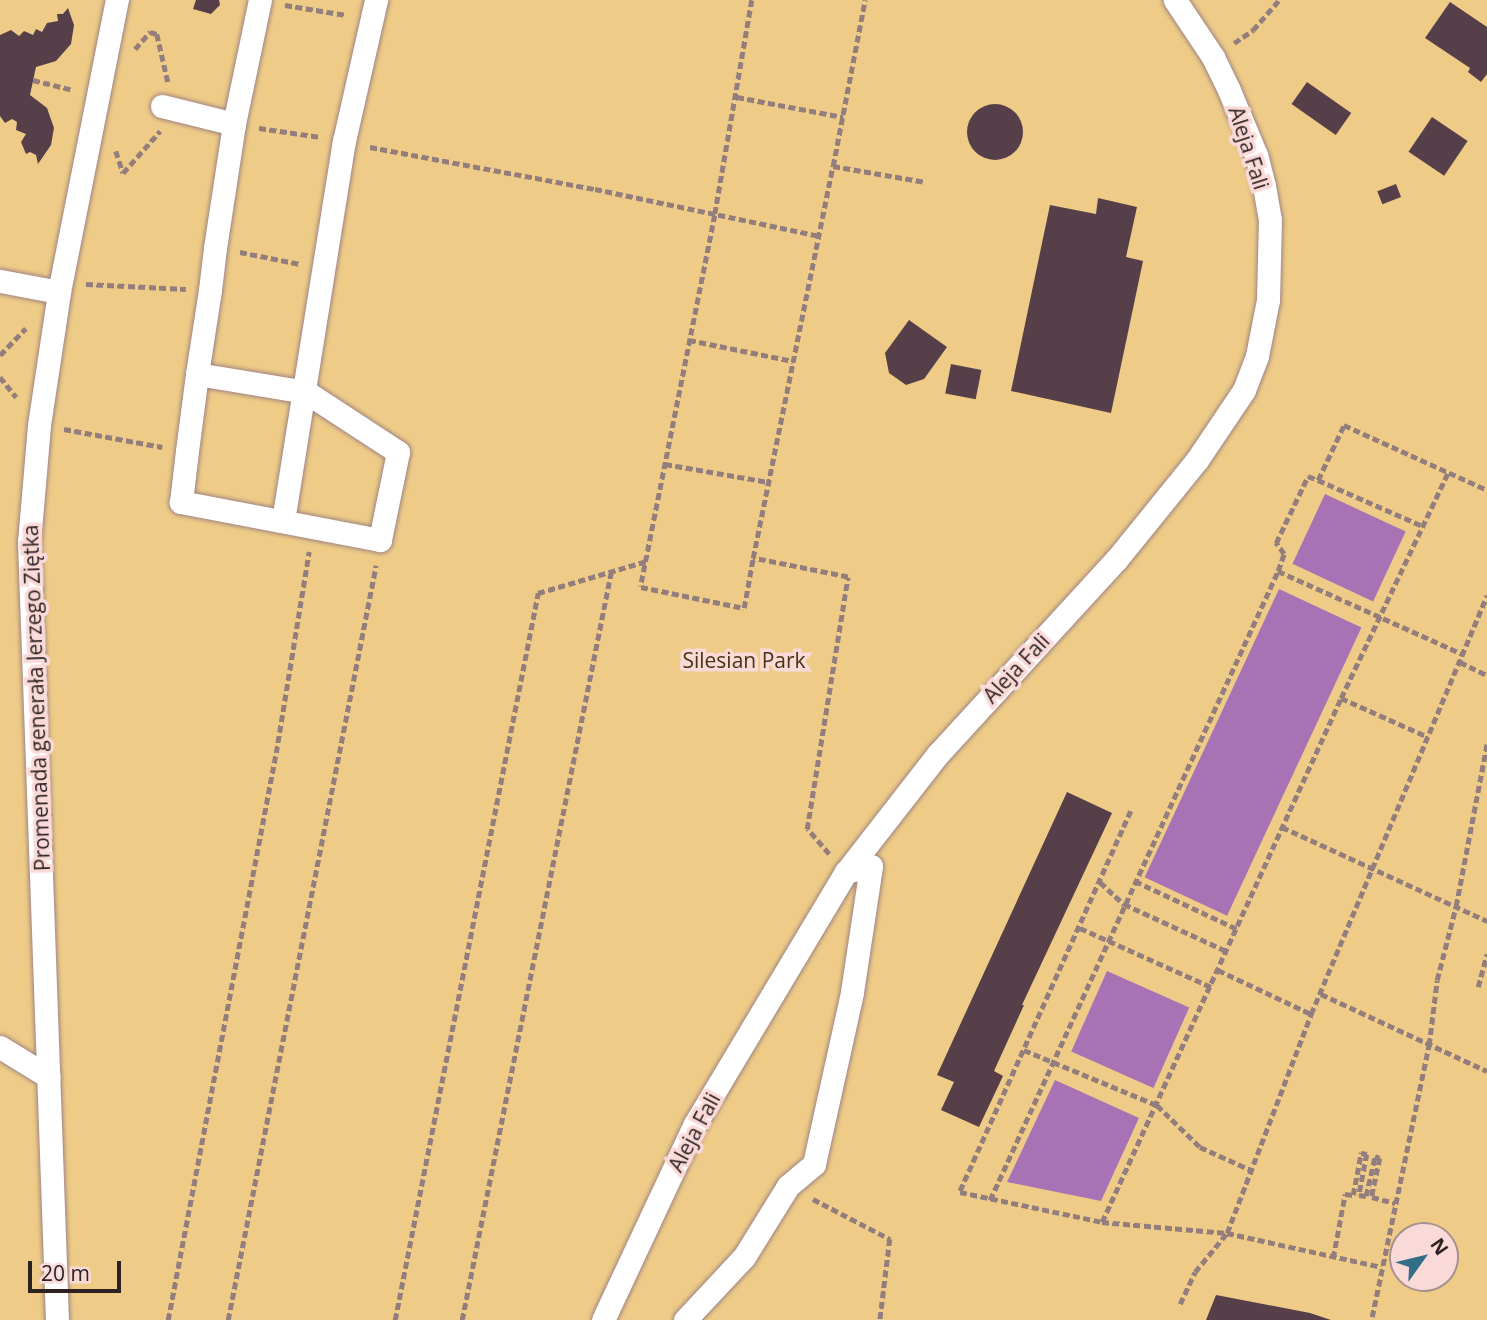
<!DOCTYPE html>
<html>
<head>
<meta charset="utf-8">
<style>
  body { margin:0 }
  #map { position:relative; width:1487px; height:1320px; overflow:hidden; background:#fadad9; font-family:"Open Sans",sans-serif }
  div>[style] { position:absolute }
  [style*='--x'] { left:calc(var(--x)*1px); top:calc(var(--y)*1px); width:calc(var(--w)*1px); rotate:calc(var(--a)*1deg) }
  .green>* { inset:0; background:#eecc87 }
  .water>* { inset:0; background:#a773b5; transform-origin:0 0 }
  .building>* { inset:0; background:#563f49; transform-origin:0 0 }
  .round { border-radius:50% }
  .path>* { height:4.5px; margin-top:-2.25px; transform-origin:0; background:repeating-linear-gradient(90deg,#947e7d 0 7px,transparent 0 10.5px) }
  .roads { filter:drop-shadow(0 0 2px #a08382) drop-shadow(0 0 2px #a08382) }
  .street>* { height:23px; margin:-11.5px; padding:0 11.5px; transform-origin:11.5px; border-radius:11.5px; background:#fff }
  span { translate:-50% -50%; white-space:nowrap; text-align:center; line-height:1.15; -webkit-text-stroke:7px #fadad9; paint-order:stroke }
  .street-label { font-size:21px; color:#2d2221 }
  .park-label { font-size:21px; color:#463510 }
  .north { position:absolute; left:1389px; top:1222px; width:70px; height:70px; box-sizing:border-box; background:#fadad9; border:2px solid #a8908f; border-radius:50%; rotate:56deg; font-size:19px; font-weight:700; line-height:28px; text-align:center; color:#2d2221 }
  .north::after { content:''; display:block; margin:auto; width:24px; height:32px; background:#326f86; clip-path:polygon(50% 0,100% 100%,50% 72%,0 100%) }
  .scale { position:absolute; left:28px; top:1261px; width:93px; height:32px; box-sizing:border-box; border:4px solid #2d2221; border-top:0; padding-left:9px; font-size:21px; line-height:24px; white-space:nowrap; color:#2d2221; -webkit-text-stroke:5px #fadad9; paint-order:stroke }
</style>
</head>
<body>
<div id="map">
  <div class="green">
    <div style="clip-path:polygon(evenodd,0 0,1487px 0,1487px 1320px,0 1320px,0 0,1403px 1236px,1445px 1236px,1445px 1278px,1403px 1278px,1403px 1236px)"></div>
  </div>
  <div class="water">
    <div style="left:1325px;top:494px;width:89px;height:77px;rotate:25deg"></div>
    <div style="left:1279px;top:589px;width:91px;height:318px;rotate:25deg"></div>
    <div style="left:1107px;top:971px;width:90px;height:88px;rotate:24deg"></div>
    <div style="clip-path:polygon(1055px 1080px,1139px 1118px,1101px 1201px,1007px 1182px)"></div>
  </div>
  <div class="building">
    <div style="clip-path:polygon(196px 0,219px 0,220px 5px,211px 14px,193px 9px)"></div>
    <div style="clip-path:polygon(1450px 2px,1487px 27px,1487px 74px,1481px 82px,1468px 72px,1470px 68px,1425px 38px)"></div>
    <div style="clip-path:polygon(68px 8px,74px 25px,71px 44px,56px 61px,36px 67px,30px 95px,47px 108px,54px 128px,51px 145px,38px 164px,36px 155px,30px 152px,26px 154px,21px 142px,26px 134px,16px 130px,17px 122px,12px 119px,5px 123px,0 116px,0 35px,11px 30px,19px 36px,24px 31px,33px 35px,36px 29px,42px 32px,47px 23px,58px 21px,57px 14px,63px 14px)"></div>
    <div style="left:1307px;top:82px;width:54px;height:27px;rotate:35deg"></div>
    <div class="round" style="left:967px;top:104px;width:56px;height:56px"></div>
    <div style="left:1432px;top:117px;width:43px;height:42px;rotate:34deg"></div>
    <div style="left:1396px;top:184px;width:14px;height:20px;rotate:69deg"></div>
    <div style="clip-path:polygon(1098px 198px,1137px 207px,1126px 257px,1143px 261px,1111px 413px,1011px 391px,1050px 205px,1096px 214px)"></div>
    <div style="clip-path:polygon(909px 320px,947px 347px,924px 379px,906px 385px,889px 373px,885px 353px)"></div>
    <div style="left:951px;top:364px;width:31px;height:30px;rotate:11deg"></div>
    <div style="clip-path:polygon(1067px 792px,1112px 813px,1022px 1005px,1024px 1005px,994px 1071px,1003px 1076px,979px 1127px,941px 1110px,954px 1082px,937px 1075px)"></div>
    <div style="clip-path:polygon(1216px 1295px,1310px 1313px,1331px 1320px,1206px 1320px)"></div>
  </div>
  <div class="path">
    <div style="--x:752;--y:0;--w:218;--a:99.8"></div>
    <div style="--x:715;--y:215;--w:379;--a:101.3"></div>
    <div style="--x:641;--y:587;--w:105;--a:11.5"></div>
    <div style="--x:744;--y:608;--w:51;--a:-79.8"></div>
    <div style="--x:285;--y:5;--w:62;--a:9.3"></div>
    <div style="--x:1234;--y:43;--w:23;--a:-34"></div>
    <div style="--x:1253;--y:30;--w:40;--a:-49"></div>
    <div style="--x:135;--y:49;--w:23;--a:-49"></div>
    <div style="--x:150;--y:32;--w:7;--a:16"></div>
    <div style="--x:157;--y:34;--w:49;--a:77.1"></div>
    <div style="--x:33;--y:80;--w:41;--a:14"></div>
    <div style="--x:737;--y:97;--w:108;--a:10.7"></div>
    <div style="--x:259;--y:128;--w:62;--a:8.4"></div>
    <div style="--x:370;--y:147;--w:229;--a:10.6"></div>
    <div style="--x:595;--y:189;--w:229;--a:11.8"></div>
    <div style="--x:116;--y:151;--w:23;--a:72"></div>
    <div style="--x:123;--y:173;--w:56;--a:-48.6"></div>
    <div style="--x:833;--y:166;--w:169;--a:-79.1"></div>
    <div style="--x:240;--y:252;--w:61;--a:11.3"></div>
    <div style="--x:86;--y:284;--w:100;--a:2.9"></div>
    <div style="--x:689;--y:340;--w:106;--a:11.4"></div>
    <div style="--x:0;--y:355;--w:37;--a:-46"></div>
    <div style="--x:0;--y:377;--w:26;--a:51"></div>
    <div style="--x:64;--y:429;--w:100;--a:10.4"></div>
    <div style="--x:665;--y:464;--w:105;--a:9.9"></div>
    <div style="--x:1318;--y:480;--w:115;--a:23.7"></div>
    <div style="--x:1278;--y:571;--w:203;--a:24.2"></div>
    <div style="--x:1460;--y:662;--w:30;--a:26"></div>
    <div style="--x:1341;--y:698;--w:95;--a:24.1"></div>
    <div style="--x:1131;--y:811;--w:418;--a:114.2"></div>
    <div style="--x:960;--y:1192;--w:145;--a:11.9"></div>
    <div style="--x:1102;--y:1222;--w:125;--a:5"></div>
    <div style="--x:1227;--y:1233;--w:158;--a:12.4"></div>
    <div style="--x:1282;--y:827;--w:226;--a:24.6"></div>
    <div style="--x:829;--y:854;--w:33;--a:-131"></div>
    <div style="--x:807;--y:829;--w:255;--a:-80.8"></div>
    <div style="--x:848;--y:577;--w:97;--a:-168.7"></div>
    <div style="--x:753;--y:558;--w:400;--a:-78.5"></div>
    <div style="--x:833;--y:166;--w:94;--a:9.8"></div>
    <div style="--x:1135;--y:881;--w:113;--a:25.2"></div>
    <div style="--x:1100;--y:882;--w:33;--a:43"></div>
    <div style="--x:1124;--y:904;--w:112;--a:24.7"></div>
    <div style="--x:1080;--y:928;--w:144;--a:24.2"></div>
    <div style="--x:1218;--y:970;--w:103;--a:25.3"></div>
    <div style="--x:1478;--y:987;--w:34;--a:-75"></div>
    <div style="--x:1321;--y:994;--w:183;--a:24.9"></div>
    <div style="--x:1024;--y:1050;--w:144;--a:22.5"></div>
    <div style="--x:1157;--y:1105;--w:60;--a:44.3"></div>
    <div style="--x:1200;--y:1147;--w:56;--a:24.3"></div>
    <div style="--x:813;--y:1199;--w:87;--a:27.5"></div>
    <div style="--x:890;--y:1239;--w:82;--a:97"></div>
    <div style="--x:990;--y:1200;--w:692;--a:-65.4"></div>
    <div style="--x:1278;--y:571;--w:18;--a:-71"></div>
    <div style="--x:1284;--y:554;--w:14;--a:-126"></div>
    <div style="--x:1276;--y:543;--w:74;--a:-64.5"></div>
    <div style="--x:1308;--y:476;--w:11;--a:22"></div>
    <div style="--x:1318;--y:480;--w:61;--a:-64.7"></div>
    <div style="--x:1344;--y:425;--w:157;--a:24.4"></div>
    <div style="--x:1102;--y:1222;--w:576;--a:-65.48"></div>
    <div style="--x:1341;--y:698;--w:249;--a:-64.6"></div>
    <div style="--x:1333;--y:1258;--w:65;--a:-79.4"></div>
    <div style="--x:1345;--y:1194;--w:8;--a:7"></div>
    <div style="--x:1353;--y:1195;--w:43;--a:-79.2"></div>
    <div style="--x:1361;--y:1153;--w:6;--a:9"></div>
    <div style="--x:1367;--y:1154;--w:42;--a:101"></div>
    <div style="--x:1359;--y:1195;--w:7;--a:8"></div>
    <div style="--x:1366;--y:1196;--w:41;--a:-77.3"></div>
    <div style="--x:1375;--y:1156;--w:5;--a:22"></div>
    <div style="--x:1380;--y:1158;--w:40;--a:102"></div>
    <div style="--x:1372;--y:1197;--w:24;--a:15"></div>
    <div style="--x:1180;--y:1304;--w:35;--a:-65"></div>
    <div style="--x:1195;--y:1272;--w:50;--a:-50.6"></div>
    <div style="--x:1227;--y:1233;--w:235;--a:-69"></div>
    <div style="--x:1311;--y:1014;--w:454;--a:-67.2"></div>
    <div style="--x:1372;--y:1317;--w:278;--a:-78.2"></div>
    <div style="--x:1429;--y:1045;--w:65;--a:-83"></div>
    <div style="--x:1437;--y:980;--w:76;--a:-75.6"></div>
    <div style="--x:1456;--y:906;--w:165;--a:-79.2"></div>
    <div style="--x:168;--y:1320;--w:577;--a:-79.22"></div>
    <div style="--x:276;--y:753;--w:204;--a:-80.7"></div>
    <div style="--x:228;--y:1320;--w:769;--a:-78.91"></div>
    <div style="--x:395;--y:1320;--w:741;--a:-78.87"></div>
    <div style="--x:538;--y:593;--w:114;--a:-16.4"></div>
    <div style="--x:462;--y:1320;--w:763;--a:-78.73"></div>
  </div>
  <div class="roads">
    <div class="street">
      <div style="--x:162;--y:106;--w:74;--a:14"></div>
      <div style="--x:0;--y:281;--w:60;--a:10.6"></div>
      <div style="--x:197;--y:374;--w:110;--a:9.4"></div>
      <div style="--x:306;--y:392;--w:110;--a:33.1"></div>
      <div style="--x:398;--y:452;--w:90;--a:101.6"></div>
      <div style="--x:380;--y:540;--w:203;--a:-169.2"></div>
      <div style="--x:181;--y:502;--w:51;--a:-83.3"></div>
      <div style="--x:187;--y:451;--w:78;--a:-82.6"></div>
      <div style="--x:197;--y:374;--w:85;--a:-81.2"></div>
      <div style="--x:210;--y:290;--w:42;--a:-83.2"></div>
      <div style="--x:215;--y:248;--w:125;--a:-81.3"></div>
      <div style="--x:234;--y:124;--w:127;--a:-78.2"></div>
      <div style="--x:283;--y:521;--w:385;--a:-80.9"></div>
      <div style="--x:344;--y:141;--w:145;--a:-77.2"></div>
      <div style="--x:0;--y:1047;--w:57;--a:31.5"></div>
      <div style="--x:57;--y:1320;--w:779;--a:-92.06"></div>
      <div style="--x:29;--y:542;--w:117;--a:-85.1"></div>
      <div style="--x:39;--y:425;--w:134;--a:-81.4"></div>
      <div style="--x:59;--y:292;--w:298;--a:-78.8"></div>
      <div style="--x:603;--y:1320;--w:217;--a:-64.9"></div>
      <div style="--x:695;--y:1124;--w:294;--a:-59.1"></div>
      <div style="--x:846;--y:872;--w:150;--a:-52.1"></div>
      <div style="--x:938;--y:754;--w:263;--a:-47.5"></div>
      <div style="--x:1116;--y:560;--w:129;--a:-51"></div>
      <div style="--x:1197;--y:460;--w:84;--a:-56.1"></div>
      <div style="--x:1244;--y:390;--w:36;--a:-69"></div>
      <div style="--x:1257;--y:356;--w:57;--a:-78.9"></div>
      <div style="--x:1268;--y:300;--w:80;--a:-88.6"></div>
      <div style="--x:1270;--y:220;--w:35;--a:-100"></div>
      <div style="--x:1264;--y:186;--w:32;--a:-104"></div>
      <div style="--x:1256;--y:155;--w:70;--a:-112.6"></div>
      <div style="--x:1229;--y:90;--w:37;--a:-116"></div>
      <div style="--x:1213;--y:57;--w:69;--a:-123.7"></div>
      <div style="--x:685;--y:1320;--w:86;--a:-46.9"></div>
      <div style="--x:744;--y:1257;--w:84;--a:-58.2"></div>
      <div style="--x:788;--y:1186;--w:34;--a:-40"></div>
      <div style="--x:814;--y:1164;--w:176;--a:-77.5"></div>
      <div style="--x:852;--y:992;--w:127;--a:-81.4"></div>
      <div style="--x:871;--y:866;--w:26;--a:167"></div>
    </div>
  </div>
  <div class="street-label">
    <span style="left:1249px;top:148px;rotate:72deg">Aleja Fali</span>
    <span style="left:1016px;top:668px;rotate:-47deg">Aleja Fali</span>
    <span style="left:36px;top:698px;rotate:-92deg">Promenada generała Jerzego Ziętka</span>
    <span style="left:694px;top:1132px;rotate:-62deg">Aleja Fali</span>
  </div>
  <div class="park-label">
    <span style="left:744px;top:660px">Silesian Park</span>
  </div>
  <div class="north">N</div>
  <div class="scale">20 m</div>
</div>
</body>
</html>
